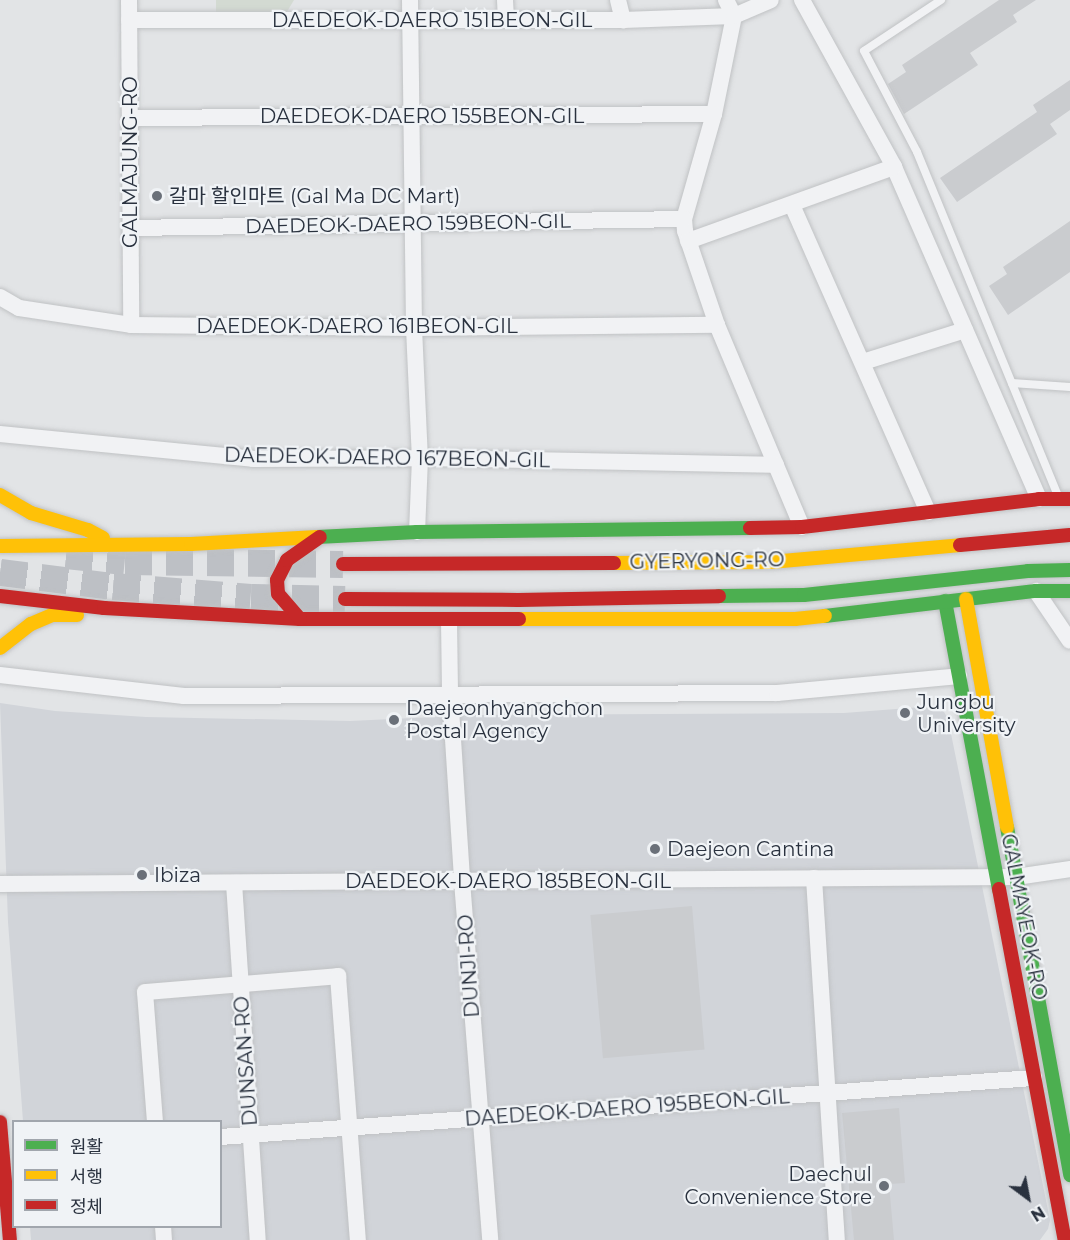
<!DOCTYPE html>
<html>
<head>
<meta charset="utf-8">
<style>
  body { margin:0 }
  #map { position:relative; width:1070px; height:1240px; overflow:hidden; background:#e2e4e6; font-family:Montserrat,"Noto Sans KR",sans-serif }
  div>[style] { position:absolute }
  [style*='--x'] { left:calc(var(--x)*1px); top:calc(var(--y)*1px); width:calc(var(--w)*1px); rotate:calc(var(--a)*1deg) }
  .built>* { inset:0; background:#d1d4d9 }
  .green>* { inset:0; background:#d3dad2 }
  .building>* { inset:0; background:#cacccf; transform-origin:0 0 }
  .primary-tunnel>* { height:27px; margin-top:-13.5px; transform-origin:0; background:repeating-linear-gradient(90deg,#bdc0c5 0 27px,transparent 0 41px) }
  .roads { filter:drop-shadow(0 0 2px #c0c2c4) drop-shadow(0 0 2px #c0c2c4) }
  .lane>* { height:8px; margin:-4px; padding:0 4px; transform-origin:4px; border-radius:4px; background:#f1f2f4 }
  .street>* { height:16px; margin:-8px; padding:0 8px; transform-origin:8px; border-radius:8px; background:#f1f2f4 }
  .fast>* { height:14px; margin:-7px; padding:0 7px; transform-origin:7px; border-radius:7px; background:#4caf50 }
  .slow>* { height:14px; margin:-7px; padding:0 7px; transform-origin:7px; border-radius:7px; background:#ffc107 }
  .jam>* { height:14px; margin:-7px; padding:0 7px; transform-origin:7px; border-radius:7px; background:#c62828 }
  .dots>* { width:16px; height:16px; translate:-50% -50%; box-sizing:border-box; border:3px solid #f0f3f6; border-radius:50% }
  span { translate:-50% -50%; white-space:nowrap; text-align:center; line-height:1.15; -webkit-text-stroke:4.5px #f0f3f6; paint-order:stroke }
  .street-label { font-size:20px; color:#2a323f }
  .poi-label { font-size:20px; color:#2a323f }
  .left { translate:0 -50%; text-align:left }
  .right { translate:-100% -50%; text-align:right }
  .legend { position:absolute; left:12px; top:1120px; width:210px; height:108px; box-sizing:border-box; background:#f0f3f6; border:2px solid #a1a6ad; margin:0; padding:8px 10px; list-style:none; font-size:18px; color:#2a323f }
  .legend li { display:flex; align-items:center; gap:12px; height:30px }
  .legend b { width:30px; border:2px solid #a1a6ad }
  .north { position:absolute; left:998px; top:1168px; width:60px; height:60px; -webkit-text-stroke:4px #f0f3f6; paint-order:stroke; rotate:148deg; font-size:16px; font-weight:700; line-height:24px; text-align:center; color:#2a323f }
  .north::after { content:''; display:block; margin:auto; width:21px; height:27px; background:#2a323f; clip-path:polygon(50% 0,100% 100%,50% 72%,0 100%) }
</style>
</head>
<body>
<div id="map">
  <div class="built">
    <div style="clip-path:polygon(0 703px,55px 711px,146px 717px,350px 721px,476px 715px,844px 713px,935px 706px,944px 712px,948px 719px,1050px 1220px,1048px 1229px,1040px 1240px,31px 1240px,30px 1227px,220px 1226px,220px 1122px,23px 1121px,8px 922px)"></div>
  </div>
  <div class="green">
    <div style="clip-path:polygon(216px 0,294px 0,282px 20px,216px 14px)"></div>
  </div>
  <div class="building">
    <div style="clip-path:polygon(999px 0,1036px 0,1013px 15px,1017px 22px,970px 53px,978px 65px,904px 114px,888px 84px,906px 72px,902px 65px)"></div>
    <div style="clip-path:polygon(1070px 80px,1070px 110px,1050px 124px,1057px 134px,957px 202px,940px 178px,1037px 112px,1033px 105px)"></div>
    <div style="clip-path:polygon(1070px 221px,1070px 272px,1008px 315px,989px 286px,1007px 274px,1003px 267px)"></div>
    <div style="left:692px;top:906px;width:144px;height:102px;rotate:85deg"></div>
    <div style="clip-path:polygon(899px 1108px,905px 1183px,889px 1184px,894px 1240px,854px 1240px,842px 1113px)"></div>
  </div>
  <div class="primary-tunnel">
    <div style="--x:66;--y:555;--w:59;--a:5.8"></div>
    <div style="--x:125;--y:561;--w:218;--a:0.8"></div>
    <div style="--x:0;--y:572;--w:114;--a:7.1"></div>
    <div style="--x:113;--y:586;--w:138;--a:4.6"></div>
    <div style="--x:251;--y:597;--w:94;--a:1.2"></div>
  </div>
  <div class="roads">
    <div class="lane">
      <div style="--x:941;--y:0;--w:92;--a:146.5"></div>
      <div style="--x:864;--y:51;--w:114;--a:62.3"></div>
      <div style="--x:917;--y:152;--w:371;--a:67.7"></div>
      <div style="--x:1012;--y:383;--w:58;--a:3.9"></div>
    </div>
    <div class="street">
      <div style="--x:129;--y:0;--w:325;--a:89.6"></div>
      <div style="--x:410;--y:0;--w:328;--a:89.3"></div>
      <div style="--x:414;--y:328;--w:130;--a:87.4"></div>
      <div style="--x:420;--y:458;--w:74;--a:92.3"></div>
      <div style="--x:505;--y:0;--w:20;--a:87"></div>
      <div style="--x:618;--y:0;--w:21;--a:76"></div>
      <div style="--x:726;--y:0;--w:18;--a:63"></div>
      <div style="--x:734;--y:16;--w:100;--a:101.5"></div>
      <div style="--x:714;--y:114;--w:109;--a:105.9"></div>
      <div style="--x:684;--y:219;--w:12;--a:85"></div>
      <div style="--x:685;--y:231;--w:99;--a:71.2"></div>
      <div style="--x:717;--y:325;--w:219;--a:67.2"></div>
      <div style="--x:802;--y:0;--w:191;--a:61.1"></div>
      <div style="--x:894;--y:167;--w:362;--a:66.4"></div>
      <div style="--x:129;--y:20;--w:494;--a:0"></div>
      <div style="--x:623;--y:20;--w:111;--a:-2.1"></div>
      <div style="--x:734;--y:16;--w:40;--a:-23.4"></div>
      <div style="--x:130;--y:118;--w:584;--a:-0.39"></div>
      <div style="--x:792;--y:205;--w:336;--a:66.1"></div>
      <div style="--x:131;--y:228;--w:553;--a:-0.93"></div>
      <div style="--x:688;--y:241;--w:219;--a:-19.8"></div>
      <div style="--x:0;--y:297;--w:22;--a:30"></div>
      <div style="--x:19;--y:308;--w:113;--a:8.6"></div>
      <div style="--x:131;--y:325;--w:283;--a:0.6"></div>
      <div style="--x:414;--y:328;--w:303;--a:-0.6"></div>
      <div style="--x:863;--y:362;--w:107;--a:-17.4"></div>
      <div style="--x:0;--y:434;--w:254;--a:5.6"></div>
      <div style="--x:253;--y:459;--w:167;--a:-0.3"></div>
      <div style="--x:420;--y:458;--w:356;--a:1.1"></div>
      <div style="--x:1036;--y:591;--w:60;--a:55.8"></div>
      <div style="--x:449;--y:620;--w:73;--a:89.2"></div>
      <div style="--x:450;--y:693;--w:188;--a:86.3"></div>
      <div style="--x:462;--y:881;--w:360;--a:85.5"></div>
      <div style="--x:0;--y:675;--w:185;--a:6.5"></div>
      <div style="--x:184;--y:696;--w:593;--a:-0.29"></div>
      <div style="--x:777;--y:693;--w:183;--a:-5.3"></div>
      <div style="--x:814;--y:878;--w:363;--a:86.4"></div>
      <div style="--x:234;--y:883;--w:358;--a:86.2"></div>
      <div style="--x:0;--y:884;--w:1016;--a:-0.39"></div>
      <div style="--x:1016;--y:877;--w:55;--a:-8.4"></div>
      <div style="--x:155;--y:1122;--w:130;--a:-94.4"></div>
      <div style="--x:145;--y:992;--w:194;--a:-4.7"></div>
      <div style="--x:338;--y:976;--w:265;--a:85.7"></div>
      <div style="--x:220;--y:1137;--w:816;--a:-4.15"></div>
      <div style="--x:163;--y:1226;--w:14;--a:86"></div>
    </div>
    <div class="fast">
      <div style="--x:317;--y:537;--w:100;--a:-2.9"></div>
      <div style="--x:417;--y:532;--w:333;--a:-0.7"></div>
      <div style="--x:719;--y:596;--w:85;--a:-0.7"></div>
      <div style="--x:804;--y:595;--w:225;--a:-6.1"></div>
      <div style="--x:1028;--y:571;--w:42;--a:-1.4"></div>
      <div style="--x:945;--y:601;--w:293;--a:79.4"></div>
      <div style="--x:825;--y:616;--w:212;--a:-6.8"></div>
      <div style="--x:1036;--y:591;--w:34;--a:0"></div>
      <div style="--x:1007;--y:827;--w:354;--a:79.7"></div>
    </div>
    <div class="slow">
      <div style="--x:0;--y:495;--w:36;--a:30"></div>
      <div style="--x:31;--y:513;--w:59;--a:16.6"></div>
      <div style="--x:88;--y:530;--w:17;--a:28"></div>
      <div style="--x:0;--y:546;--w:191;--a:-0.6"></div>
      <div style="--x:191;--y:544;--w:126;--a:-3.2"></div>
      <div style="--x:614;--y:563;--w:157;--a:-0.4"></div>
      <div style="--x:771;--y:562;--w:190;--a:-5.1"></div>
      <div style="--x:966;--y:599;--w:232;--a:79.8"></div>
      <div style="--x:519;--y:619;--w:276;--a:0"></div>
      <div style="--x:795;--y:619;--w:30;--a:-6"></div>
      <div style="--x:0;--y:648;--w:39;--a:-38"></div>
      <div style="--x:31;--y:624;--w:23;--a:-23"></div>
      <div style="--x:52;--y:615;--w:25;--a:0"></div>
    </div>
    <div class="jam">
      <div style="--x:750;--y:528;--w:52;--a:-1.1"></div>
      <div style="--x:802;--y:527;--w:239;--a:-6.7"></div>
      <div style="--x:1039;--y:499;--w:31;--a:0"></div>
      <div style="--x:960;--y:545;--w:110;--a:-5.2"></div>
      <div style="--x:343;--y:564;--w:271;--a:-0.2"></div>
      <div style="--x:0;--y:596;--w:105;--a:6.6"></div>
      <div style="--x:104;--y:608;--w:196;--a:3.2"></div>
      <div style="--x:300;--y:619;--w:219;--a:0"></div>
      <div style="--x:345;--y:599;--w:173;--a:0.3"></div>
      <div style="--x:518;--y:600;--w:201;--a:-1.1"></div>
      <div style="--x:300;--y:619;--w:33;--a:-131"></div>
      <div style="--x:278;--y:594;--w:14;--a:-94"></div>
      <div style="--x:277;--y:580;--w:22;--a:-63"></div>
      <div style="--x:287;--y:560;--w:40;--a:-34.9"></div>
      <div style="--x:999;--y:889;--w:357;--a:79.4"></div>
      <div style="--x:0;--y:1122;--w:118;--a:85.2"></div>
    </div>
  </div>
  <div class="dots">
    <div style="left:157px;top:196px;background:#6a7079"></div>
    <div style="left:905px;top:713px;background:#6a7079"></div>
    <div style="left:394px;top:720px;background:#6a7079"></div>
    <div style="left:655px;top:849px;background:#6a7079"></div>
    <div style="left:142px;top:875px;background:#6a7079"></div>
    <div style="left:884px;top:1186px;background:#6a7079"></div>
  </div>
  <div class="street-label">
    <span style="left:432px;top:20px">DAEDEOK-DAERO 151BEON-GIL</span>
    <span style="left:422px;top:116px">DAEDEOK-DAERO 155BEON-GIL</span>
    <span style="left:130px;top:162px;rotate:-90deg">GALMAJUNG-RO</span>
    <span style="left:408px;top:224px;rotate:-1deg">DAEDEOK-DAERO 159BEON-GIL</span>
    <span style="left:357px;top:326px">DAEDEOK-DAERO 161BEON-GIL</span>
    <span style="left:387px;top:458px;rotate:1deg">DAEDEOK-DAERO 167BEON-GIL</span>
    <span style="left:707px;top:561px;rotate:-1deg">GYERYONG-RO</span>
    <span style="left:508px;top:881px">DAEDEOK-DAERO 185BEON-GIL</span>
    <span style="left:1024px;top:917px;rotate:79deg">GALMAYEOK-RO</span>
    <span style="left:469px;top:966px;rotate:-94deg">DUNJI-RO</span>
    <span style="left:246px;top:1061px;rotate:-94deg">DUNSAN-RO</span>
    <span style="left:627px;top:1108px;rotate:-4deg">DAEDEOK-DAERO 195BEON-GIL</span>
  </div>
  <div class="poi-label">
    <span class="left" style="left:169px;top:196px">갈마 할인마트 (Gal Ma DC Mart)</span>
    <span class="left" style="left:917px;top:714px">Jungbu<br>University</span>
    <span class="left" style="left:406px;top:720px">Daejeonhyangchon<br>Postal Agency</span>
    <span class="left" style="left:667px;top:849px">Daejeon Cantina</span>
    <span class="left" style="left:154px;top:875px">Ibiza</span>
    <span class="right" style="left:872px;top:1186px">Daechul<br>Convenience Store</span>
  </div>
  <ul class="legend">
  <li><b style="height:8px;background:#4caf50"></b>원활</li>
  <li><b style="height:8px;background:#ffc107"></b>서행</li>
  <li><b style="height:8px;background:#c62828"></b>정체</li>
  </ul>
  <div class="north">N</div>
</div>
</body>
</html>
